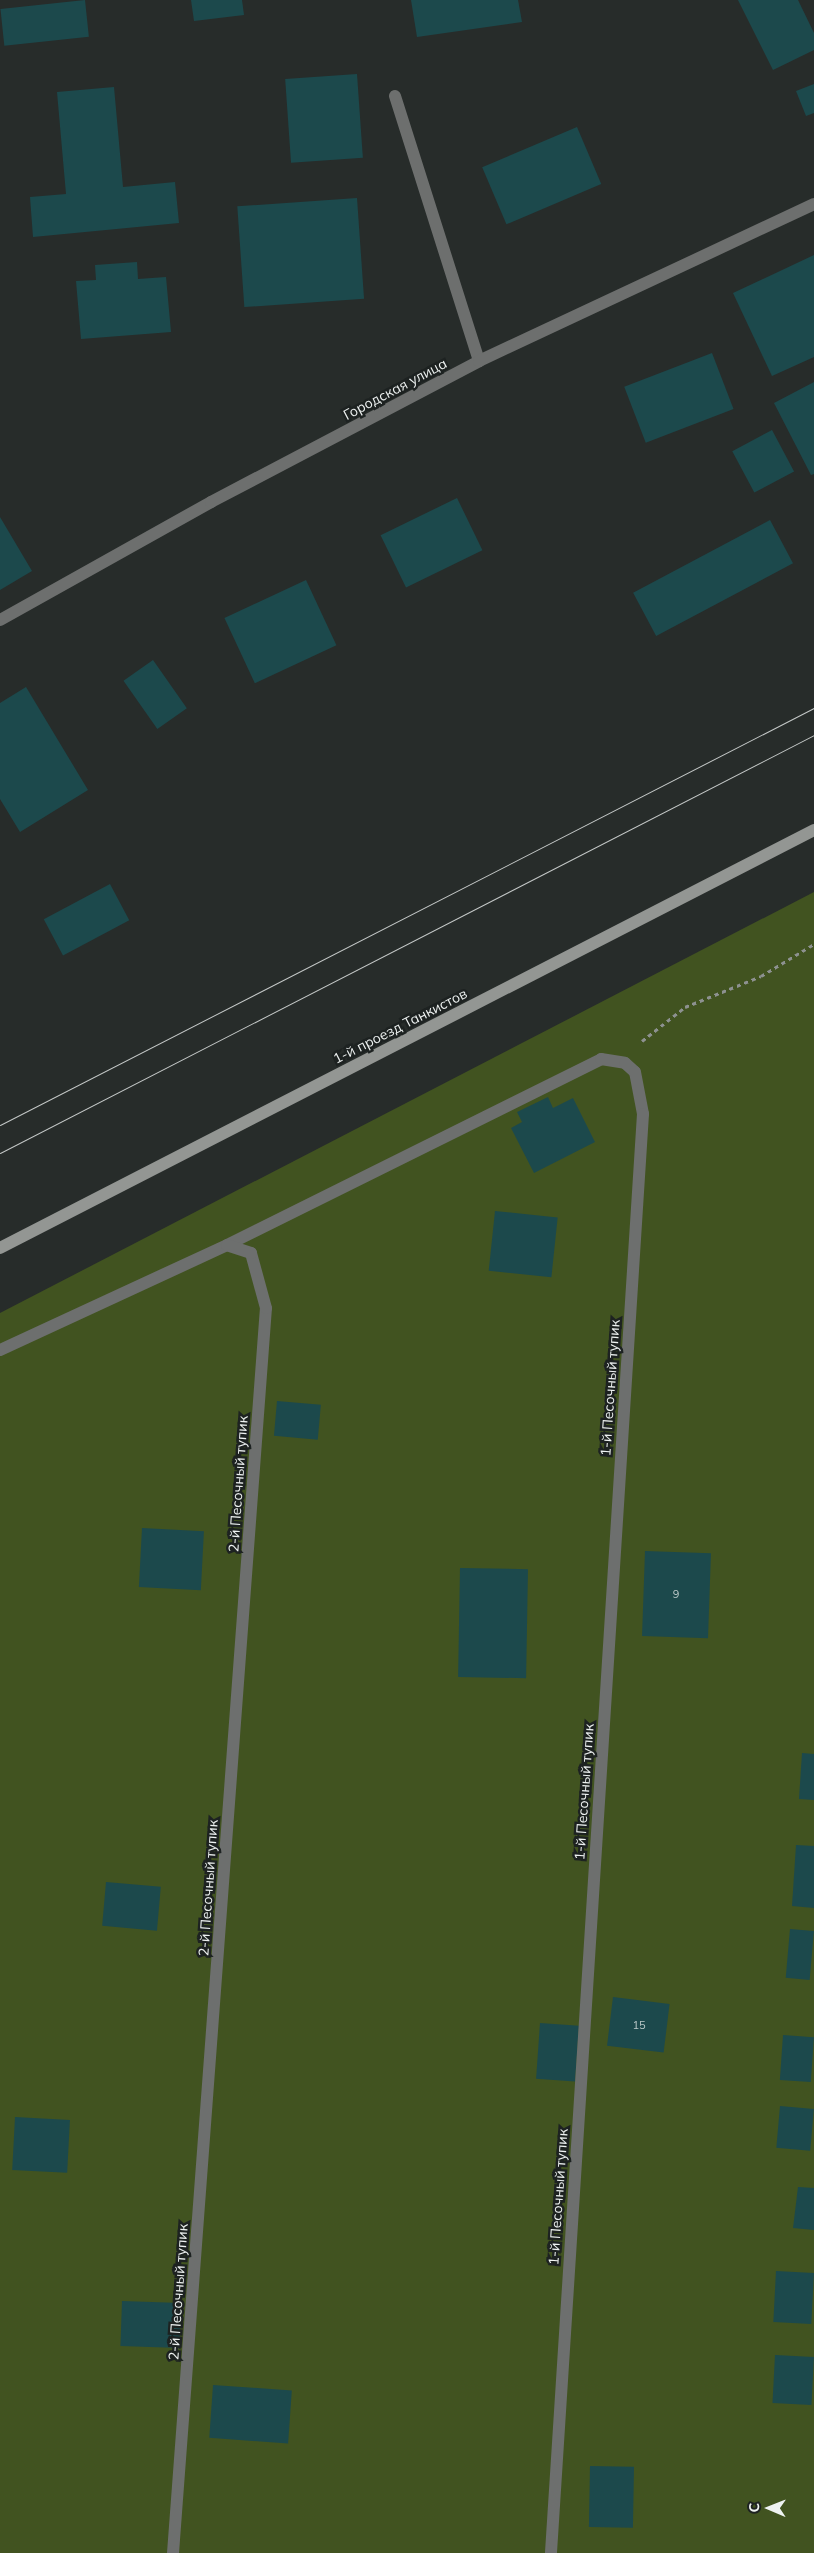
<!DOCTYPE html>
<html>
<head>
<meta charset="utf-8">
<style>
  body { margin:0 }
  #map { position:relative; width:814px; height:2553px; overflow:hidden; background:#272c2a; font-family:Mulish,sans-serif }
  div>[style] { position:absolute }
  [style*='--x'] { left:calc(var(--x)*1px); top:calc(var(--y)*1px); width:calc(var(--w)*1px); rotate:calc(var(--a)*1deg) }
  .green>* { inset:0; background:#415320 }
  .building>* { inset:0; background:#1c494c; transform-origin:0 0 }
  .path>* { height:3px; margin-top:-1.5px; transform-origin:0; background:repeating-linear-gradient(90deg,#8d9190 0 4px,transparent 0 8px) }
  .lane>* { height:12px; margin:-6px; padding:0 6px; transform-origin:6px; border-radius:6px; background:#6d6f6e }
  .street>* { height:12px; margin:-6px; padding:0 6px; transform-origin:6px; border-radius:6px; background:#6d6f6e }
  .secondary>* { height:12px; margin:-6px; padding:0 6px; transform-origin:6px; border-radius:6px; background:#939693 }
  .tram>* { height:1px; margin:-0.5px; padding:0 0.5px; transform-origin:0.5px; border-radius:0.5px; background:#c4c8c7 }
  span { translate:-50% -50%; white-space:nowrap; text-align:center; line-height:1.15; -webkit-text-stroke:5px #1d2221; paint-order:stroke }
  .number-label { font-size:11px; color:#bac8c8 }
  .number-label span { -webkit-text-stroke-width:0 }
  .street-label { font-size:14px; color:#eef2f1 }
  .north { position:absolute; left:744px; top:2483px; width:50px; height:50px; -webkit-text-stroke:4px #1d2221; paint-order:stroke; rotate:271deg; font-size:14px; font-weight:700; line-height:20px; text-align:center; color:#eef2f1 }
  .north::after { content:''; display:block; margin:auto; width:18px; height:22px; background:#eef2f1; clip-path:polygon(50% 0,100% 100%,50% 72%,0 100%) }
</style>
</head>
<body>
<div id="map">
  <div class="green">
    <div style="clip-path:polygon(814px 892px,814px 2553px,0 2553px,0 1313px)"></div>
  </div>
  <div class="building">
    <div style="left:85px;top:0;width:37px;height:85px;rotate:84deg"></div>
    <div style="clip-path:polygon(191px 0,242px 0,244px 15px,194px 21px)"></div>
    <div style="clip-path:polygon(411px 0,518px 0,522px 22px,417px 37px)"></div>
    <div style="clip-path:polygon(738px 0,798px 0,814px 33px,814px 50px,773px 70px)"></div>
    <div style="left:357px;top:74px;width:84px;height:72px;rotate:86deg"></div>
    <div style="clip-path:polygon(814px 84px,814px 113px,806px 116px,796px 91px)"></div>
    <div style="clip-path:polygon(114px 87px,123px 187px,175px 182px,179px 223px,33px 237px,30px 197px,66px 194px,57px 92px)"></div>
    <div style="left:577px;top:127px;width:62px;height:103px;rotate:67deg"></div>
    <div style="left:357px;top:198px;width:101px;height:120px;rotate:86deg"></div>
    <div style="clip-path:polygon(814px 255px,814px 357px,772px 376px,733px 293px)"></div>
    <div style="clip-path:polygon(137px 262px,138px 279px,166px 277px,171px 332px,81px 339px,76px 281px,96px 280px,95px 265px)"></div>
    <div style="left:712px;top:353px;width:60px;height:94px;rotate:69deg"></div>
    <div style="clip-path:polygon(814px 382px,814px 474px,811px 475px,774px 403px)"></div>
    <div style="left:772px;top:430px;width:47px;height:45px;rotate:62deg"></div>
    <div style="left:457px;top:498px;width:58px;height:85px;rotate:64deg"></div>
    <div style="clip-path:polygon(0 517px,32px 571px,0 590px)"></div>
    <div style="left:770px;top:520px;width:49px;height:155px;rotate:62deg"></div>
    <div style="left:306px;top:580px;width:72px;height:90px;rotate:65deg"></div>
    <div style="left:153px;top:660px;width:59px;height:36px;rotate:55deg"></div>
    <div style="clip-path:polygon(26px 687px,88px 790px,20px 832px,0 799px,0 703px)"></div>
    <div style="left:110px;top:884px;width:41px;height:75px;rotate:62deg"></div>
    <div style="clip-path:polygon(548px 1097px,553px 1108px,573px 1098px,595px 1142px,534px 1173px,511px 1128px,522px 1122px,517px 1112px)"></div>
    <div style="left:495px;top:1211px;width:63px;height:60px;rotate:6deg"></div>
    <div style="left:277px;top:1401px;width:44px;height:35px;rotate:5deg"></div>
    <div style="left:142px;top:1528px;width:62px;height:59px;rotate:3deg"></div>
    <div style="left:645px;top:1551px;width:66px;height:85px;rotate:2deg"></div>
    <div style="left:460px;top:1568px;width:68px;height:109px;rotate:1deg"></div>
    <div style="clip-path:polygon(802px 1753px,814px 1754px,814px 1800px,799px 1799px)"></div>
    <div style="clip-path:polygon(796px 1845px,814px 1846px,814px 1908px,792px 1906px)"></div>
    <div style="left:106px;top:1882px;width:55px;height:44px;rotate:5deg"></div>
    <div style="left:790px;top:1929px;width:24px;height:49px;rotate:5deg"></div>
    <div style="left:613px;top:1997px;width:57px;height:49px;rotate:7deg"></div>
    <div style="left:540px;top:2023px;width:39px;height:56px;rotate:4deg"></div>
    <div style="left:783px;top:2035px;width:31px;height:45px;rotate:4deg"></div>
    <div style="left:780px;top:2106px;width:34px;height:42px;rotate:5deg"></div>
    <div style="left:15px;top:2117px;width:55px;height:53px;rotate:3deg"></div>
    <div style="clip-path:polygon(798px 2187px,814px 2188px,814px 2230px,793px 2228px)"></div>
    <div style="left:776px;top:2271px;width:38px;height:51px;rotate:3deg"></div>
    <div style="left:122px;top:2301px;width:59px;height:45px;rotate:2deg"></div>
    <div style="left:775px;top:2355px;width:39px;height:48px;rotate:3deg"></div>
    <div style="left:213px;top:2385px;width:79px;height:53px;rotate:4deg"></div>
    <div style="left:590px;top:2466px;width:44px;height:61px;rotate:1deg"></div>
  </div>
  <div class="path">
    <div style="--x:642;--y:1041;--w:55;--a:-38.3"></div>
    <div style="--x:685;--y:1007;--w:82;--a:-22.2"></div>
    <div style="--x:761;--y:976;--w:62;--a:-31.1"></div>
  </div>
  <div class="lane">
    <div style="--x:395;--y:96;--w:278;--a:72.4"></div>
    <div style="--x:0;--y:1350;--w:250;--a:-24.8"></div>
    <div style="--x:227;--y:1245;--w:418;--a:-26.4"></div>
    <div style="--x:601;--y:1059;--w:24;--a:9"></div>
    <div style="--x:625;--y:1063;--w:13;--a:42"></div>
    <div style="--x:635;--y:1072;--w:43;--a:79.2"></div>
    <div style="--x:643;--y:1114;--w:1442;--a:93.66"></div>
    <div style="--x:173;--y:2553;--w:1248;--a:-85.73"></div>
    <div style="--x:266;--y:1308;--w:57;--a:-105.3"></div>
    <div style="--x:251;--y:1253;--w:25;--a:-162"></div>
  </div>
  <div class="street">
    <div style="--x:0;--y:620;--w:242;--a:-29.2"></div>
    <div style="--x:211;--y:502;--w:303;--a:-27.7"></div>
    <div style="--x:479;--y:361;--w:370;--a:-25.1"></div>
  </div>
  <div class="secondary">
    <div style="--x:0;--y:1248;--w:915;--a:-27.18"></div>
  </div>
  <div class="tram">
    <div style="--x:0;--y:1125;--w:915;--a:-27.13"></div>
    <div style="--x:0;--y:1153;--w:915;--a:-27.18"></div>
  </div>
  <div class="number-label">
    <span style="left:676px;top:1594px">9</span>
    <span style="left:639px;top:2025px">15</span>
  </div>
  <div class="street-label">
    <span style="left:395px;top:389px;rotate:-28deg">Городская улица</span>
    <span style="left:400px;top:1026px;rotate:-27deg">1-й проезд Танкистов</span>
    <span style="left:610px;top:1388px;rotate:-86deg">1-й Песочный тупик</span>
    <span style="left:238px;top:1484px;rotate:-86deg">2-й Песочный тупик</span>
    <span style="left:584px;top:1792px;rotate:-86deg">1-й Песочный тупик</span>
    <span style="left:208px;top:1888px;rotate:-86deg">2-й Песочный тупик</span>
    <span style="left:558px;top:2197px;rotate:-86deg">1-й Песочный тупик</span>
    <span style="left:178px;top:2292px;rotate:-86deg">2-й Песочный тупик</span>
  </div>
  <div class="north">С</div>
</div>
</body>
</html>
